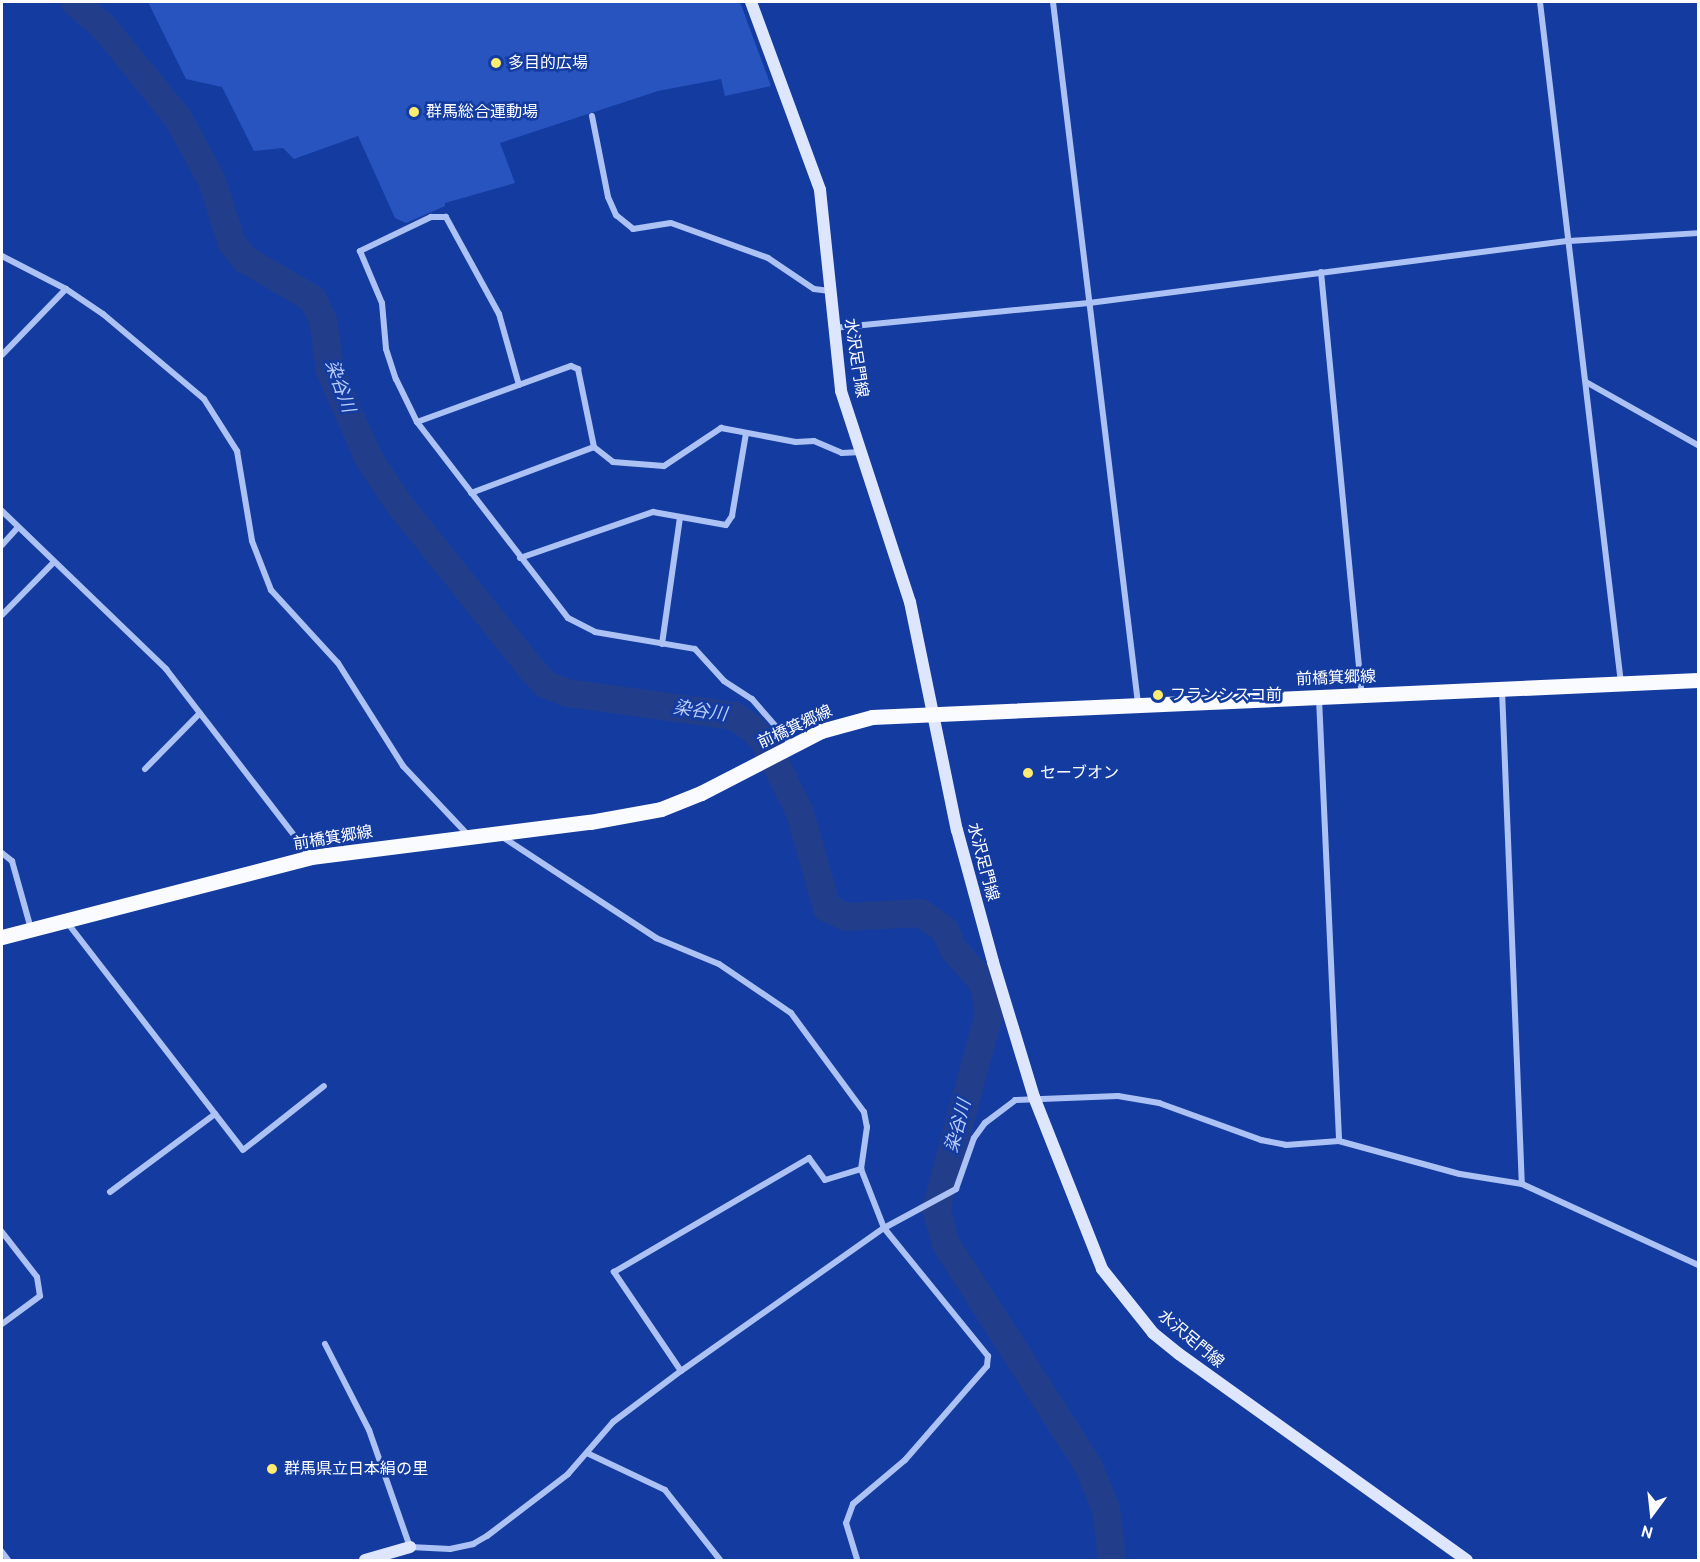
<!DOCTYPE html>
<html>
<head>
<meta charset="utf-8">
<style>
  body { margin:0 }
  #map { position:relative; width:1700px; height:1562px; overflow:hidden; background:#143ca0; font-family:Cabin,"Noto Sans JP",sans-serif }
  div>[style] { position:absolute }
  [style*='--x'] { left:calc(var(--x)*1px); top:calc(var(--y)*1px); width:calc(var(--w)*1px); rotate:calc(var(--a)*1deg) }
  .green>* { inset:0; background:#2754be }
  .river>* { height:28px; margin:-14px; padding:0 14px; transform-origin:14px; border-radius:14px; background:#223e8b }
  .street>* { height:6px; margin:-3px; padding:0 3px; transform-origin:3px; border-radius:3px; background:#adc2f4 }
  .secondary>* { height:12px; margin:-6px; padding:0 6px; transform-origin:6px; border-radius:6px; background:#dde6fd }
  .primary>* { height:15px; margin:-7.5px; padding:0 7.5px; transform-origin:7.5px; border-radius:7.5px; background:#fafbff }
  .dots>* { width:16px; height:16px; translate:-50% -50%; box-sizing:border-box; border:3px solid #143ca0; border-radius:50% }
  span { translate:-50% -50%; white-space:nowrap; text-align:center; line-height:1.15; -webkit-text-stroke:5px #143ca0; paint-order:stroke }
  .poi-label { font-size:16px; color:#fff }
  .left { translate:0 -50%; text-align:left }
  .street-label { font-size:16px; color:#fff }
  .water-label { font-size:18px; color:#bacdfa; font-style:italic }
  .frame { position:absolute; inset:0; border:3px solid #fff; pointer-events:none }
  .north { position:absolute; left:1622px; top:1484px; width:60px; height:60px; -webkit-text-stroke:4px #143ca0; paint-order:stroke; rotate:195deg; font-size:16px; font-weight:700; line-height:24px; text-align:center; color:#fff }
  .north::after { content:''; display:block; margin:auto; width:21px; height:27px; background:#fff; clip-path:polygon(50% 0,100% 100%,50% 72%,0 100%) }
</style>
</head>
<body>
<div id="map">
  <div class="green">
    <div style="clip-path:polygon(148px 2px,740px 2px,771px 86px,725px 96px,721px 79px,658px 91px,500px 143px,515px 183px,445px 203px,445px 206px,406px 223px,395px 218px,358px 136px,294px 159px,283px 148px,254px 151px,222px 87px,186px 79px)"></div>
  </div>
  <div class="river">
    <div style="--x:75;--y:2;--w:37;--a:41"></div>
    <div style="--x:103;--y:26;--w:119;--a:50.8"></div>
    <div style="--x:178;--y:118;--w:72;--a:61.6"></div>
    <div style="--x:212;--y:181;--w:65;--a:72.1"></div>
    <div style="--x:232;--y:243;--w:21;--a:51"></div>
    <div style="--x:245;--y:259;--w:79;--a:30.5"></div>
    <div style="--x:313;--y:299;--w:23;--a:65"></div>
    <div style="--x:323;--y:320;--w:50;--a:82"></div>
    <div style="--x:330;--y:370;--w:95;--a:66.4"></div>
    <div style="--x:368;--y:457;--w:56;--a:56.6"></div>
    <div style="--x:399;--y:504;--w:217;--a:51.2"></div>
    <div style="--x:535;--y:673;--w:17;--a:45"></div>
    <div style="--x:547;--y:685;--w:22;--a:21"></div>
    <div style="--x:568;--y:693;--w:168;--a:7.9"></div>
    <div style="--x:734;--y:716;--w:22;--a:34"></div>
    <div style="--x:752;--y:728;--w:19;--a:47"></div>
    <div style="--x:765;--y:742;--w:79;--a:63.8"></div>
    <div style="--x:800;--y:813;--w:99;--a:74.1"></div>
    <div style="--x:827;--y:908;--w:21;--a:25"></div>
    <div style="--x:846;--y:917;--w:75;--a:-3.1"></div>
    <div style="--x:921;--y:913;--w:29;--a:35"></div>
    <div style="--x:945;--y:930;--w:22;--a:66"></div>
    <div style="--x:954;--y:950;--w:43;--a:47.8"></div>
    <div style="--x:983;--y:982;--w:33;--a:79"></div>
    <div style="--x:989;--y:1014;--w:202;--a:105.2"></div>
    <div style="--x:936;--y:1209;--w:36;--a:74"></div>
    <div style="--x:946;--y:1244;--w:263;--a:57.3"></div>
    <div style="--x:1088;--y:1465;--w:48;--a:67.8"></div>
    <div style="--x:1106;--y:1509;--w:51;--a:83.3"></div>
  </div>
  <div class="street">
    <div style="--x:1053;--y:2;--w:706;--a:83.09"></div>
    <div style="--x:1540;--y:2;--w:686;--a:83.22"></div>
    <div style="--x:592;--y:116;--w:83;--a:78.8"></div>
    <div style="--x:608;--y:197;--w:20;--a:66"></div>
    <div style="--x:616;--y:215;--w:22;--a:39"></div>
    <div style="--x:633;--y:229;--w:38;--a:-9"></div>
    <div style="--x:671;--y:223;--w:103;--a:19.8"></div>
    <div style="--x:768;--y:258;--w:55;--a:34"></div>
    <div style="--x:814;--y:289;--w:16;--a:7"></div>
    <div style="--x:2;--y:256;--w:72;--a:27.3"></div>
    <div style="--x:66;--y:289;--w:45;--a:34"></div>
    <div style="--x:103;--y:314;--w:132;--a:40.1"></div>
    <div style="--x:204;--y:399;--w:62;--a:57.6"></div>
    <div style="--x:237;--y:451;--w:91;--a:80.5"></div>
    <div style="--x:252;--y:541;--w:53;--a:68.8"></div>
    <div style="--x:271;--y:590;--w:99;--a:47.5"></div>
    <div style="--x:338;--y:663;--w:122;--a:57.7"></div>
    <div style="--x:403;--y:766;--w:95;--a:46.7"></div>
    <div style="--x:1321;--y:272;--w:425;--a:84.5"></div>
    <div style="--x:833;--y:328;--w:257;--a:-5.6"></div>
    <div style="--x:1089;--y:303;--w:484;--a:-7.4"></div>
    <div style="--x:1569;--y:241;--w:129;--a:-3.5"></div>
    <div style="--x:2;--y:355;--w:92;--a:-45.9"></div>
    <div style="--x:1586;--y:382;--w:129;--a:29.4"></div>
    <div style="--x:519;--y:385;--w:74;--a:-105.7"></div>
    <div style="--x:499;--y:314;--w:111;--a:-118.7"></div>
    <div style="--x:446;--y:217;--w:15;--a:180"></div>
    <div style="--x:431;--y:217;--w:79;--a:154.4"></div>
    <div style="--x:360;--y:251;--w:56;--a:67.1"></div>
    <div style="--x:382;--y:303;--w:46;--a:85"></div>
    <div style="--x:386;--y:349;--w:32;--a:72"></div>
    <div style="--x:396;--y:379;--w:48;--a:64"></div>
    <div style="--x:417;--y:422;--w:247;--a:52.4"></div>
    <div style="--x:568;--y:618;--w:30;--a:27"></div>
    <div style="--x:595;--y:632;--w:101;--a:9.6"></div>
    <div style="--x:695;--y:649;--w:43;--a:47.8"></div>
    <div style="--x:724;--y:681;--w:33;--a:33"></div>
    <div style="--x:752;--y:699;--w:61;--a:49"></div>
    <div style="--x:417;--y:422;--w:164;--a:-20"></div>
    <div style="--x:571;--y:366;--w:8;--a:23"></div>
    <div style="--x:578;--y:369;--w:80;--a:78.4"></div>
    <div style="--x:594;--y:447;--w:24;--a:38"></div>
    <div style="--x:613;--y:462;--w:51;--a:4.5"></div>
    <div style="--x:664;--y:466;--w:69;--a:-33.7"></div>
    <div style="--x:721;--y:428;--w:76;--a:10.6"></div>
    <div style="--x:796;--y:442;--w:18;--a:-3"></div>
    <div style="--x:814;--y:441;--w:30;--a:23"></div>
    <div style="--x:842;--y:453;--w:19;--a:-3"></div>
    <div style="--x:471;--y:493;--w:131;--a:-20.5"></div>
    <div style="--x:2;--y:511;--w:228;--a:43.9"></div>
    <div style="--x:166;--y:669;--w:237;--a:52.4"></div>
    <div style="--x:2;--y:545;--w:24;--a:-48"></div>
    <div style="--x:520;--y:558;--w:141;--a:-19.1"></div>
    <div style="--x:653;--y:512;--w:74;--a:10.1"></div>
    <div style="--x:726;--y:525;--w:11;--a:-56"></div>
    <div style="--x:732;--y:516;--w:84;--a:-80.4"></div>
    <div style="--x:2;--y:615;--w:74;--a:-45.5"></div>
    <div style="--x:662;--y:644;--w:128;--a:-81.9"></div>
    <div style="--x:1502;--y:690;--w:494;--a:87.7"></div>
    <div style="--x:1319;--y:698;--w:443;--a:87.4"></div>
    <div style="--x:145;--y:769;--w:78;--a:-45.5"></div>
    <div style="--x:501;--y:836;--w:186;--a:33.3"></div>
    <div style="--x:656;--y:938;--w:68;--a:22.4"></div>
    <div style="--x:719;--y:964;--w:87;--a:34.2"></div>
    <div style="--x:791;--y:1013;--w:123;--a:53.6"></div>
    <div style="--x:864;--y:1112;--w:15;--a:79"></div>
    <div style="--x:867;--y:1127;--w:42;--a:98.1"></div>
    <div style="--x:861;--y:1169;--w:63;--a:68.7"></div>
    <div style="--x:884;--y:1228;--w:165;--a:50.9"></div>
    <div style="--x:988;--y:1356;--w:10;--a:96"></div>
    <div style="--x:987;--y:1366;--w:125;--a:131.1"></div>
    <div style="--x:905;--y:1460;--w:68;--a:139.8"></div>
    <div style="--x:853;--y:1504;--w:20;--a:110"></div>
    <div style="--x:846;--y:1523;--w:39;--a:73"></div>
    <div style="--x:2;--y:853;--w:13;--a:39"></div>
    <div style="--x:12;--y:861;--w:71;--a:74.4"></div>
    <div style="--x:66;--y:921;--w:289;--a:52.3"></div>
    <div style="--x:243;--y:1150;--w:103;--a:-38.3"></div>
    <div style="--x:110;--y:1192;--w:131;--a:-36.6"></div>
    <div style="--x:2;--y:1232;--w:57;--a:52.1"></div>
    <div style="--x:37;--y:1277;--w:19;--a:81"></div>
    <div style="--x:40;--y:1296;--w:47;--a:143.6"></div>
    <div style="--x:325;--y:1344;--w:97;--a:62.9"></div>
    <div style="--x:369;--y:1430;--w:124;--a:70.7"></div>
    <div style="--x:410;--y:1547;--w:40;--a:2.9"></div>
    <div style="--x:450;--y:1549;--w:24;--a:-12"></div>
    <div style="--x:473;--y:1544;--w:16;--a:-30"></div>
    <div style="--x:487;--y:1536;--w:102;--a:-37.4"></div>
    <div style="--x:568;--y:1474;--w:69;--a:-49.1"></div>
    <div style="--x:613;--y:1422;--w:85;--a:-36.9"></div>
    <div style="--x:681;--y:1371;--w:248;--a:-35.2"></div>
    <div style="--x:884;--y:1228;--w:82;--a:-28.4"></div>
    <div style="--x:956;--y:1189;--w:54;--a:-70.6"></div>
    <div style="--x:974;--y:1138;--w:19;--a:-54"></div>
    <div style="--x:985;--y:1123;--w:38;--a:-37"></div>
    <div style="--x:1015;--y:1100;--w:103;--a:-2.2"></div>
    <div style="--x:1118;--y:1096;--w:42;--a:9.7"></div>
    <div style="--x:1159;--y:1103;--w:109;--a:19.9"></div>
    <div style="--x:1261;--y:1140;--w:25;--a:11"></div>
    <div style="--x:1286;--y:1145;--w:53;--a:-4.3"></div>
    <div style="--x:1339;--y:1141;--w:125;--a:15.3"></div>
    <div style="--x:1460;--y:1174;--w:63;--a:9.2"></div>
    <div style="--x:1522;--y:1184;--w:194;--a:24.7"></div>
    <div style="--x:681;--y:1371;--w:120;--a:-124.1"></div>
    <div style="--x:614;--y:1272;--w:226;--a:-30.3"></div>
    <div style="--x:809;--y:1158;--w:27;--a:54"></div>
    <div style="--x:825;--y:1180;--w:38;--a:-17"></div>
    <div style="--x:589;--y:1454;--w:84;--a:25.3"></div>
    <div style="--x:665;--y:1490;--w:89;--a:51.8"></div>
    <div style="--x:2;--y:1552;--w:10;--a:53"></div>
  </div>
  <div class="secondary">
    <div style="--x:751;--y:2;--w:200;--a:69.8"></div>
    <div style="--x:820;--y:190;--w:202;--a:84"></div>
    <div style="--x:841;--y:391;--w:222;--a:71.9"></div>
    <div style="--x:910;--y:602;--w:233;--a:78.4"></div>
    <div style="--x:957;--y:830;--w:137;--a:74.7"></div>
    <div style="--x:993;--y:962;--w:141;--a:73.1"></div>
    <div style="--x:1034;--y:1097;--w:185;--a:68.4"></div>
    <div style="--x:1102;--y:1269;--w:82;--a:51.4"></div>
    <div style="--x:1153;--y:1333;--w:33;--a:39"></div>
    <div style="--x:1179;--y:1354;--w:354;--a:35.6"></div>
    <div style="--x:365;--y:1560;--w:47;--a:-16.1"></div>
  </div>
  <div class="primary">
    <div style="--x:2;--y:937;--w:319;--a:-14.5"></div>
    <div style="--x:311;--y:857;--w:281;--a:-7.2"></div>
    <div style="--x:590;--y:822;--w:72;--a:-10.4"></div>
    <div style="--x:661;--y:809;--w:43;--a:-21.8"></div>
    <div style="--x:701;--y:793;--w:135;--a:-27.3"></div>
    <div style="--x:821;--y:731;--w:53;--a:-15.4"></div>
    <div style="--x:872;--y:717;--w:827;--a:-2.56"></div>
  </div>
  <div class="dots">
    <div style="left:496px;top:63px;background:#ffec70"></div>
    <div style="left:414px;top:112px;background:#ffec70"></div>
    <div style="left:1158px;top:695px;background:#ffec70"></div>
    <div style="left:1028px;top:773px;background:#ffec70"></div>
    <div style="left:272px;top:1469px;background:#ffec70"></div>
  </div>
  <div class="poi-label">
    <span class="left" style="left:508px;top:63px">多目的広場</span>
    <span class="left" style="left:426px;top:112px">群馬総合運動場</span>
    <span class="left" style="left:1170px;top:695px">フランシスコ前</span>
    <span class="left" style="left:1040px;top:773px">セーブオン</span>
    <span class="left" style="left:284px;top:1469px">群馬県立日本絹の里</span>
  </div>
  <div class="street-label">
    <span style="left:856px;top:358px;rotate:81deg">水沢足門線</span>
    <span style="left:1336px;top:678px;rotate:-2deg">前橋箕郷線</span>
    <span style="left:795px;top:727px;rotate:-25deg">前橋箕郷線</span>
    <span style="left:333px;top:838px;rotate:-9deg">前橋箕郷線</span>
    <span style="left:983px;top:862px;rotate:75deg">水沢足門線</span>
    <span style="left:1191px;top:1339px;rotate:40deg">水沢足門線</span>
  </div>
  <div class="water-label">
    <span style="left:340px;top:386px;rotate:70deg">染谷川</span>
    <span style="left:700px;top:711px;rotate:8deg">染谷川</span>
    <span style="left:958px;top:1126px;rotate:-75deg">染谷川</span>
  </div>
  <div class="frame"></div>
  <div class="north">N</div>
</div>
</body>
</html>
